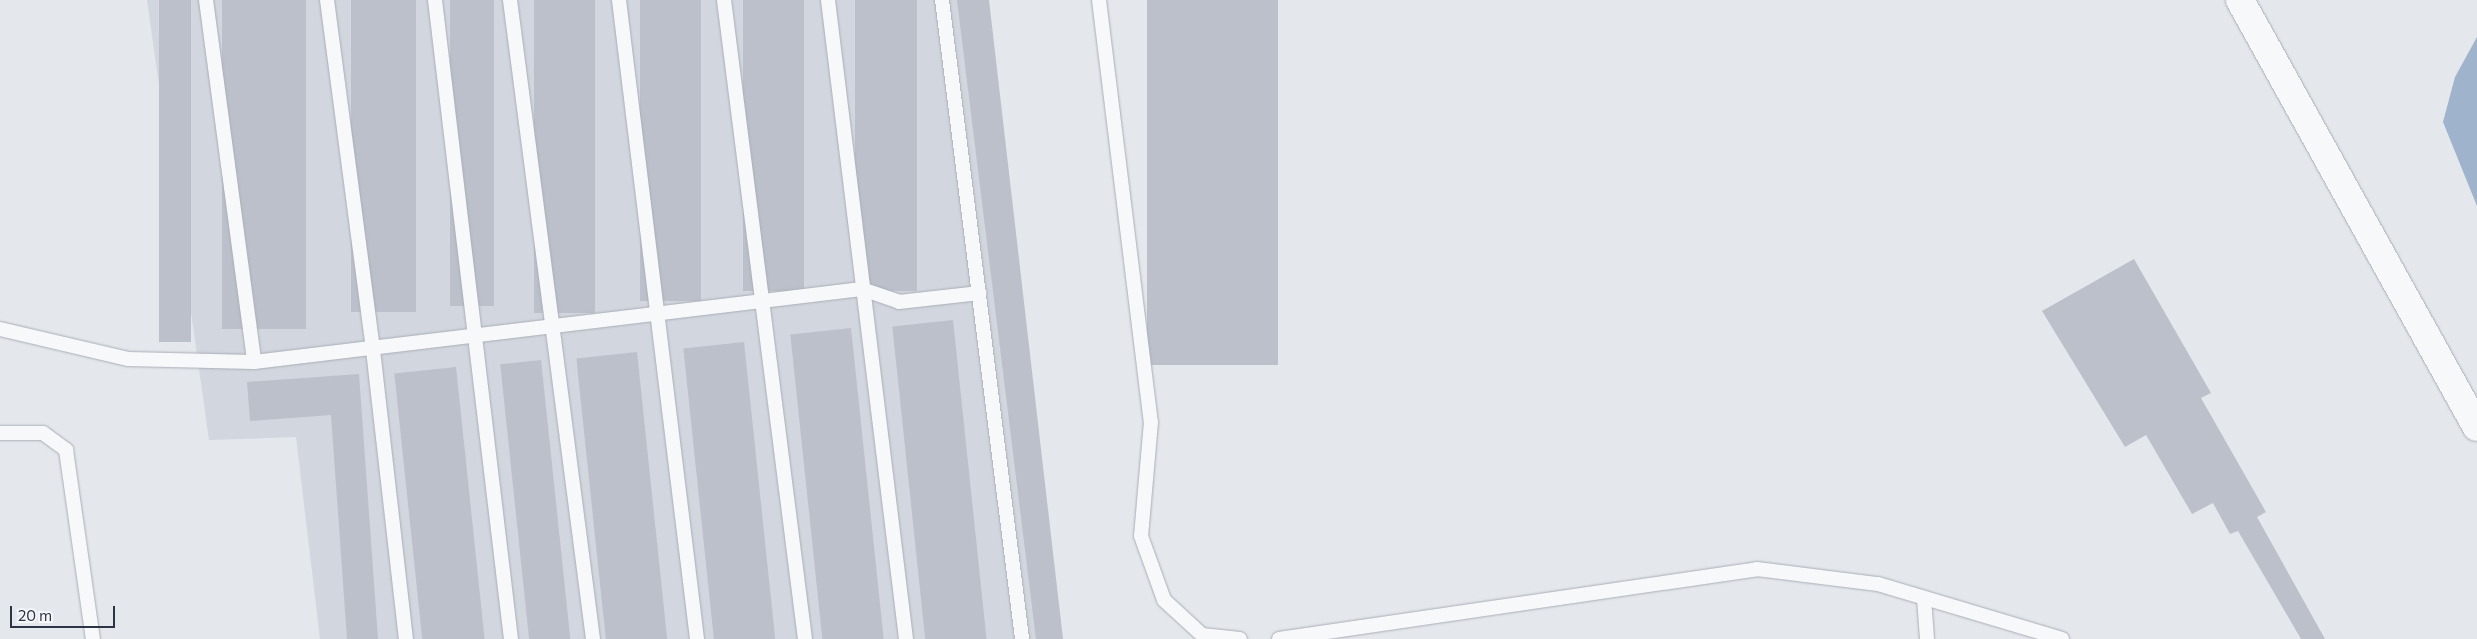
<!DOCTYPE html>
<html>
<head>
<meta charset="utf-8">
<style>
  body { margin:0 }
  #map { position:relative; width:2477px; height:639px; overflow:hidden; background:#e4e7ec; font-family:Commissioner,sans-serif }
  div>[style] { position:absolute }
  [style*='--x'] { left:calc(var(--x)*1px); top:calc(var(--y)*1px); width:calc(var(--w)*1px); rotate:calc(var(--a)*1deg) }
  .built>* { inset:0; background:#d2d6de }
  .water>* { inset:0; background:#9fb4cc }
  .building>* { inset:0; background:#bbc0ca; transform-origin:0 0 }
  .roads { filter:drop-shadow(0 0 1px #a9aeb7) drop-shadow(0 0 1px #a9aeb7) }
  .service>* { height:14px; margin:-7px; padding:0 7px; transform-origin:7px; border-radius:7px; background:#f7f8fa }
  .minor>* { height:28px; margin:-14px; padding:0 14px; transform-origin:14px; border-radius:14px; background:#f7f8fa }
  span { translate:-50% -50%; white-space:nowrap; text-align:center; line-height:1.15; -webkit-text-stroke:4px #f4f6f9; paint-order:stroke }
  .scale { position:absolute; left:10px; top:606px; width:105px; height:22px; box-sizing:border-box; border:2px solid #2b3445; border-top:0; padding-left:6px; font-size:15px; line-height:18px; white-space:nowrap; color:#2b3445; -webkit-text-stroke:4px #f4f6f9; paint-order:stroke }
</style>
</head>
<body>
<div id="map">
  <div class="built">
    <div style="clip-path:polygon(147px 0,981px 0,1063px 639px,320px 639px,296px 437px,209px 440px)"></div>
  </div>
  <div class="water">
    <div style="clip-path:polygon(2477px 37px,2477px 206px,2443px 122px,2455px 77px)"></div>
  </div>
  <div class="building">
    <div style="left:159px;top:0;width:32px;height:342px"></div>
    <div style="left:222px;top:0;width:84px;height:329px"></div>
    <div style="left:351px;top:0;width:65px;height:312px"></div>
    <div style="left:450px;top:0;width:44px;height:306px"></div>
    <div style="left:534px;top:0;width:61px;height:313px"></div>
    <div style="left:640px;top:0;width:61px;height:301px"></div>
    <div style="left:743px;top:0;width:61px;height:291px"></div>
    <div style="left:855px;top:0;width:62px;height:291px"></div>
    <div style="clip-path:polygon(957px 0,989px 0,1063px 639px,1036px 639px)"></div>
    <div style="left:1147px;top:0;width:131px;height:365px"></div>
    <div style="clip-path:polygon(2134px 259px,2211px 393px,2201px 398px,2266px 512px,2257px 517px,2325px 639px,2301px 639px,2238px 531px,2230px 534px,2213px 503px,2192px 514px,2146px 435px,2125px 447px,2042px 311px)"></div>
    <div style="left:953px;top:320px;width:321px;height:61px;rotate:84deg"></div>
    <div style="left:851px;top:328px;width:313px;height:61px;rotate:84deg"></div>
    <div style="left:744px;top:342px;width:299px;height:61px;rotate:84deg"></div>
    <div style="left:637px;top:352px;width:289px;height:61px;rotate:84deg"></div>
    <div style="left:541px;top:360px;width:281px;height:41px;rotate:84deg"></div>
    <div style="left:456px;top:367px;width:274px;height:62px;rotate:84deg"></div>
    <div style="clip-path:polygon(359px 374px,378px 639px,347px 639px,331px 415px,250px 421px,247px 382px)"></div>
  </div>
  <div class="roads">
    <div class="service">
      <div style="--x:206;--y:0;--w:365;--a:82.4"></div>
      <div style="--x:254;--y:362;--w:612;--a:-6.85"></div>
      <div style="--x:862;--y:289;--w:39;--a:19"></div>
      <div style="--x:899;--y:302;--w:81;--a:-6.4"></div>
      <div style="--x:327;--y:0;--w:353;--a:82.5"></div>
      <div style="--x:373;--y:350;--w:291;--a:83.5"></div>
      <div style="--x:435;--y:0;--w:644;--a:83.22"></div>
      <div style="--x:510;--y:0;--w:644;--a:82.6"></div>
      <div style="--x:619;--y:0;--w:644;--a:83.04"></div>
      <div style="--x:724;--y:0;--w:644;--a:82.78"></div>
      <div style="--x:828;--y:0;--w:644;--a:83.04"></div>
      <div style="--x:942;--y:0;--w:644;--a:82.86"></div>
      <div style="--x:1099;--y:0;--w:425;--a:83"></div>
      <div style="--x:1151;--y:422;--w:114;--a:95"></div>
      <div style="--x:1141;--y:536;--w:68;--a:70.2"></div>
      <div style="--x:1164;--y:600;--w:52;--a:42.6"></div>
      <div style="--x:1202;--y:635;--w:38;--a:6"></div>
      <div style="--x:0;--y:329;--w:131;--a:13.2"></div>
      <div style="--x:128;--y:359;--w:126;--a:1.4"></div>
      <div style="--x:0;--y:433;--w:43;--a:0"></div>
      <div style="--x:43;--y:433;--w:29;--a:36"></div>
      <div style="--x:66;--y:450;--w:191;--a:81.9"></div>
      <div style="--x:1924;--y:598;--w:41;--a:85.8"></div>
      <div style="--x:1279;--y:639;--w:483;--a:-8.3"></div>
      <div style="--x:1757;--y:569;--w:122;--a:7.1"></div>
      <div style="--x:1878;--y:584;--w:192;--a:16.6"></div>
    </div>
    <div class="minor">
      <div style="--x:2240;--y:0;--w:488;--a:61"></div>
    </div>
  </div>
  <div class="scale">20 m</div>
</div>
</body>
</html>
